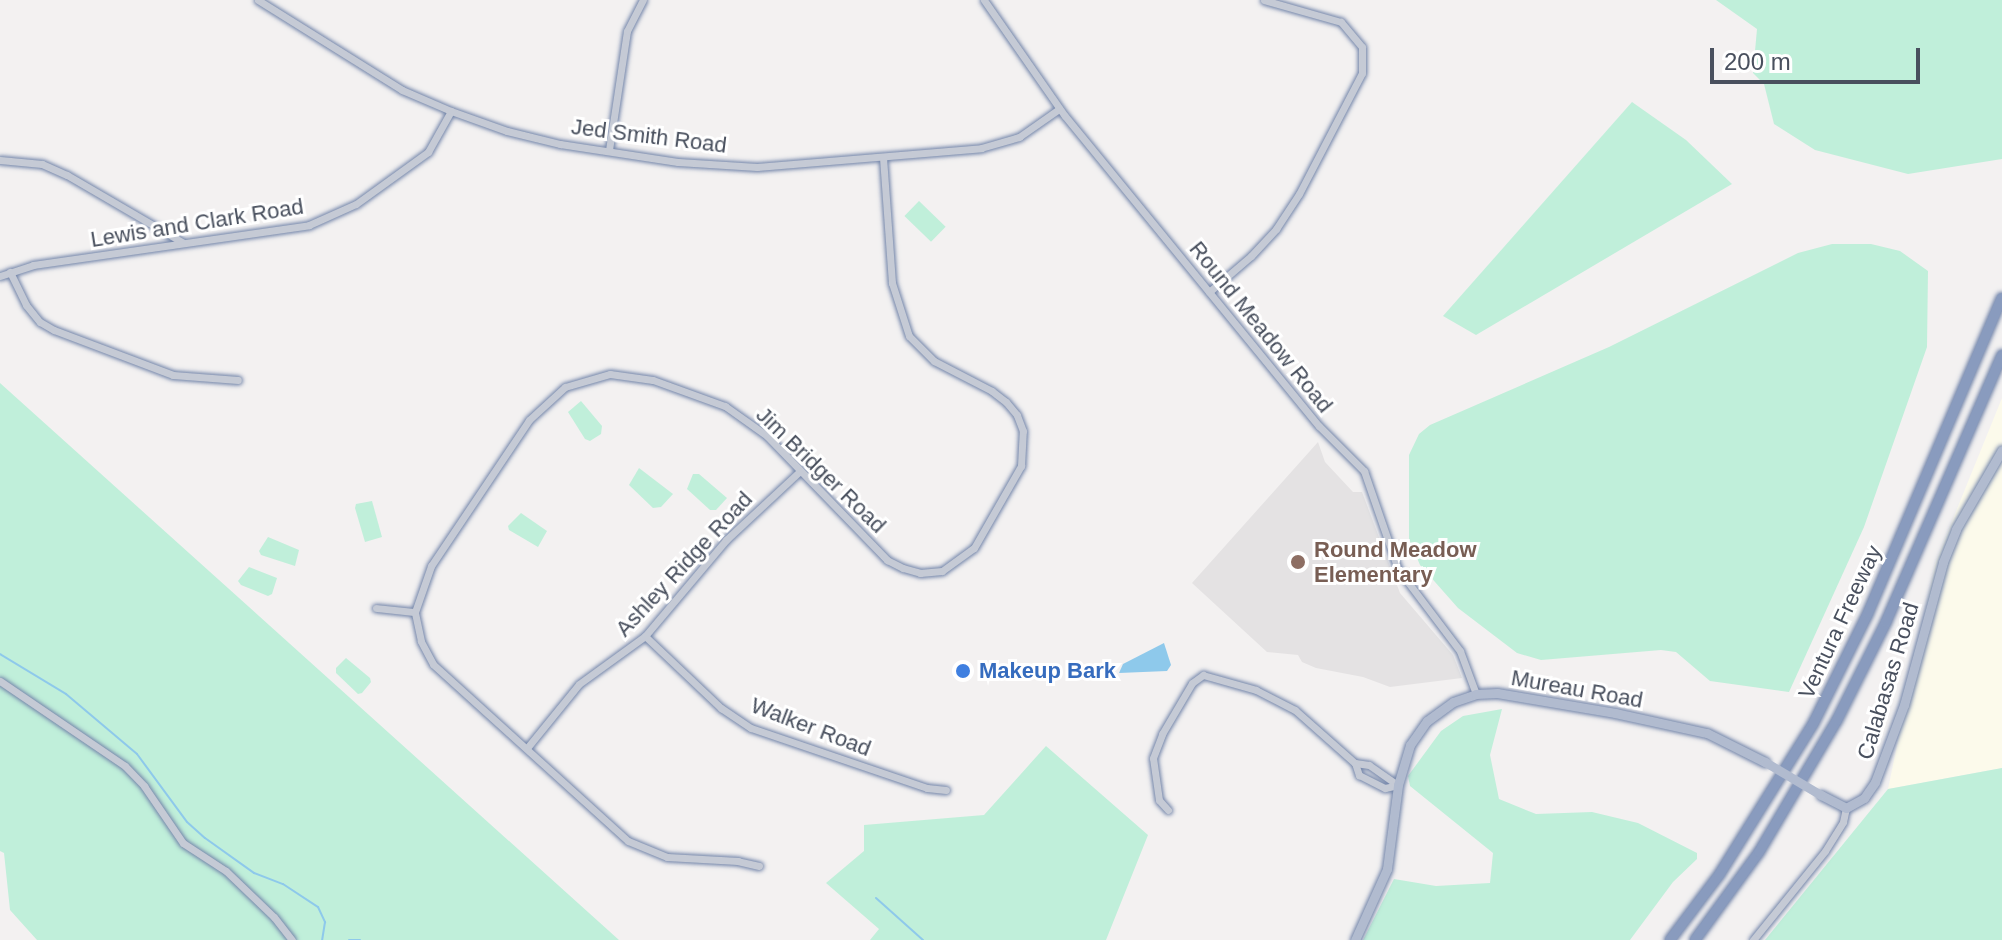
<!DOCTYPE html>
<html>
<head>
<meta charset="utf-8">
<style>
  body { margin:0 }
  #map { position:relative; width:2002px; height:940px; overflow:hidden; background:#f3f1f1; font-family:Helvetica,sans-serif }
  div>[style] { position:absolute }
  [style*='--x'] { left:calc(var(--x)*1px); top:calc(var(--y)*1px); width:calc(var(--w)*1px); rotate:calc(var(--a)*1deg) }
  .commercial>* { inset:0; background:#fcfaeb }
  .education>* { inset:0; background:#e4e2e3 }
  .green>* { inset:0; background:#c0efda; transform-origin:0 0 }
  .water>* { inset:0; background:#8ec9eb }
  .stream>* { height:2px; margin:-1px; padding:0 1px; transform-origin:1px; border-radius:1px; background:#8ec9eb }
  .roads { filter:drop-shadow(0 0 2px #7486aa) drop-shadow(0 0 2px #7486aa) }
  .minor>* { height:7px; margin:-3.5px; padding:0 3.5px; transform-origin:3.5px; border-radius:3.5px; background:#c5cad5 }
  .major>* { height:9px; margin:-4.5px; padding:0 4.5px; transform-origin:4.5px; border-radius:4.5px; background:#b1bbcf }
  .highway>* { height:10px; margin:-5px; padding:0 5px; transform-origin:5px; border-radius:5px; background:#899bbe }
  .major-bridge>* { height:9px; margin:-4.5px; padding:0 4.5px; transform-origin:4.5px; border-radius:4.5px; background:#b1bbcf }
  .dots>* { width:22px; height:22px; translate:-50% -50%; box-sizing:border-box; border:4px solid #fff; border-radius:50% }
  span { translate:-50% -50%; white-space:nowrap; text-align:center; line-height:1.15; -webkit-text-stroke:6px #fff; paint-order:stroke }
  .street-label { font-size:22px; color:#49505e }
  .education-label { font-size:22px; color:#785e54; font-weight:700 }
  .left { translate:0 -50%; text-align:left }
  .shop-label { font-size:22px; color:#366cbe; font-weight:700 }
  .scale { position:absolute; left:1710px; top:48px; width:210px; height:36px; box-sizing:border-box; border:4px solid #49505e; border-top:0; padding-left:10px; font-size:24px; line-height:28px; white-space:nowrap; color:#49505e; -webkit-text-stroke:6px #fff; paint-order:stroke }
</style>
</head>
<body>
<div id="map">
  <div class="commercial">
    <div style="clip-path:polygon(2002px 398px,2002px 768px,1888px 789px,1935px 563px)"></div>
  </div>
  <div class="education">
    <div style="clip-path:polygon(1318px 442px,1325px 462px,1353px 492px,1362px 492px,1400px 593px,1453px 655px,1462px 678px,1390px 687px,1363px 677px,1316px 668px,1302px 662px,1298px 655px,1267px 652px,1192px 583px)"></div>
  </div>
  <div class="green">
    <div style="clip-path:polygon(1716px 0,2002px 0,2002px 159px,1908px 174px,1815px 150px,1774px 124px,1764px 84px,1753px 73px,1757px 29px)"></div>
    <div style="clip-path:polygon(1632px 102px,1686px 140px,1732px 184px,1476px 335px,1443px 316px)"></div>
    <div style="left:919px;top:201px;width:37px;height:21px;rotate:44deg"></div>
    <div style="clip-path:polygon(1832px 244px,1871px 244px,1900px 251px,1928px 271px,1927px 347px,1864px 527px,1789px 692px,1710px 681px,1676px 652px,1661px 650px,1541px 660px,1517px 653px,1458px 608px,1420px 565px,1409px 539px,1409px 455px,1419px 434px,1430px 425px,1609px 347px,1798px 253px)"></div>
    <div style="clip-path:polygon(0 383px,619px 940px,37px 940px,10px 910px,4px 853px,0 851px)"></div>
    <div style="clip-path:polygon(581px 401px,602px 426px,601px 434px,590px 441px,585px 439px,568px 412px)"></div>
    <div style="clip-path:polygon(639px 468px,673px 494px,661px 507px,653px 508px,629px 485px)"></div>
    <div style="clip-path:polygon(693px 474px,699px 474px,727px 498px,716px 510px,710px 510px,687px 489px)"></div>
    <div style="clip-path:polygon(372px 501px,382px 537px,365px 542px,355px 508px,356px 504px)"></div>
    <div style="clip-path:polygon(521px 513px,547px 531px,538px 547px,509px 530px,508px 526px)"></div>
    <div style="clip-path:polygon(268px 537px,299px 550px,295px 566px,261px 555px,259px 551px)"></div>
    <div style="clip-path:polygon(249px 567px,277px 578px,272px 594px,268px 596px,241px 585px,238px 581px)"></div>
    <div style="clip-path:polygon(346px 658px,370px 678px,371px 682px,362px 693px,358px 694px,336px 673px,336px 668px)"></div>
    <div style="clip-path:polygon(1502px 709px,1490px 755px,1499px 799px,1536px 814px,1592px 812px,1638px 823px,1697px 853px,1697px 859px,1673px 882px,1630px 940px,1363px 940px,1394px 879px,1436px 886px,1490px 883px,1493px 853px,1410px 786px,1408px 776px,1441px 731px,1463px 716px)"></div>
    <div style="clip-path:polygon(1046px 746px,1148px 835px,1106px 940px,870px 940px,879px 929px,826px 883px,864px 851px,864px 825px,984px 815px)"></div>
    <div style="clip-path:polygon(2002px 768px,2002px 940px,1765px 940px,1888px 789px)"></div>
  </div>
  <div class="water">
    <div style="clip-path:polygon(1164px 643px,1171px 665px,1167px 671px,1119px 673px,1123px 664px)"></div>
  </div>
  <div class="stream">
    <div style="--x:0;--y:654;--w:77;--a:31.2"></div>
    <div style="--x:66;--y:694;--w:93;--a:40.2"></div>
    <div style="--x:137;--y:754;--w:84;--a:53.7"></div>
    <div style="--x:187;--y:822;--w:24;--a:42"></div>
    <div style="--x:205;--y:838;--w:60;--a:35.5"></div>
    <div style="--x:254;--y:873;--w:31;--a:21"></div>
    <div style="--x:283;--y:884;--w:42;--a:33.3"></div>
    <div style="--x:318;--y:907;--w:17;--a:65"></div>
    <div style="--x:325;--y:922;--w:18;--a:99"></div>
    <div style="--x:876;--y:898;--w:63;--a:41.8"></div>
    <div style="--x:349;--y:940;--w:11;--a:0"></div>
  </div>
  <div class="roads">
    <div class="minor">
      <div style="--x:258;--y:0;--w:170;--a:32"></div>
      <div style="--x:402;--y:90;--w:53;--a:23.2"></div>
      <div style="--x:451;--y:111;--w:59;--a:19.7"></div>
      <div style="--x:507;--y:131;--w:55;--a:13.8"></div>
      <div style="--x:560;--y:144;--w:119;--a:8.7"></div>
      <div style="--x:678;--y:162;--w:79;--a:3.6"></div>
      <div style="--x:757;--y:167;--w:225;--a:-4.8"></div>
      <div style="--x:981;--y:148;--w:40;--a:-16"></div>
      <div style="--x:1019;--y:137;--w:49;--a:-35"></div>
      <div style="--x:984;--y:0;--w:141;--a:55.1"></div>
      <div style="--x:1065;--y:116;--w:401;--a:50.7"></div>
      <div style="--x:1319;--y:426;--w:64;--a:45"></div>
      <div style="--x:1364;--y:471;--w:104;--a:70.9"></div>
      <div style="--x:1398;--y:569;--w:103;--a:52.9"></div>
      <div style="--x:1460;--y:651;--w:46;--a:69.6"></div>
      <div style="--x:609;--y:150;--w:120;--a:-81.4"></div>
      <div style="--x:627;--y:31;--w:35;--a:-63"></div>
      <div style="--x:0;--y:160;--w:42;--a:5.4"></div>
      <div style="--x:42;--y:164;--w:27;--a:24"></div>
      <div style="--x:67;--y:175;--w:135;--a:30.2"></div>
      <div style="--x:10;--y:272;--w:37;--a:64"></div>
      <div style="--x:26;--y:305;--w:22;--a:51"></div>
      <div style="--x:40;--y:322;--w:16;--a:30"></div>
      <div style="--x:54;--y:330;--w:127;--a:20.7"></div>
      <div style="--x:173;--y:375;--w:65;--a:4.4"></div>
      <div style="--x:0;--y:276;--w:35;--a:-18"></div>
      <div style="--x:33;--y:265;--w:279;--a:-8.2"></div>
      <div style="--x:309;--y:225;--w:51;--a:-24.1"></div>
      <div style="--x:356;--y:204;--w:89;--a:-35.8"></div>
      <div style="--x:428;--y:152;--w:47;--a:-60.7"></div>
      <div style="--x:1209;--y:292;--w:55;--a:-40.6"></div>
      <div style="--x:1251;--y:256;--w:37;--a:-47"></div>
      <div style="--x:1276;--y:229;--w:42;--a:-56.7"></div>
      <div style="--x:1299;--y:194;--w:136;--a:-62.5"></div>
      <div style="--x:1362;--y:73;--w:26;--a:-90"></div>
      <div style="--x:1362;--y:47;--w:33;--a:-130"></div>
      <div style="--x:1341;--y:22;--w:80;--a:-164.1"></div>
      <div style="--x:376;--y:608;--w:39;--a:6"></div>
      <div style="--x:645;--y:636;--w:105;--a:43.5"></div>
      <div style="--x:721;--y:708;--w:36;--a:34"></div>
      <div style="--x:751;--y:728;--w:186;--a:18.8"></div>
      <div style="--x:927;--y:788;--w:19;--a:6"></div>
      <div style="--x:0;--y:681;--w:151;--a:34.2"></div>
      <div style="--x:125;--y:766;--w:28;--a:46"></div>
      <div style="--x:144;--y:786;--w:69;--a:55.6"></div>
      <div style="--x:183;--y:843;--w:51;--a:33.1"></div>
      <div style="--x:226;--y:871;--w:66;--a:43.8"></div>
      <div style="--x:274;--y:917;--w:29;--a:52"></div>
      <div style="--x:527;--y:748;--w:82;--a:-50.9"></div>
      <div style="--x:579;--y:684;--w:82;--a:-36"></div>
      <div style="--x:645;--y:636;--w:126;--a:-49.8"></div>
      <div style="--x:726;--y:540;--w:101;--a:-43"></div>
      <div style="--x:1355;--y:763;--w:14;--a:8"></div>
      <div style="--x:1369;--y:765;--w:35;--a:35"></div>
      <div style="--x:1168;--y:810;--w:13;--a:-132"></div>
      <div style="--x:1159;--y:800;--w:42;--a:-98.1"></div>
      <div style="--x:1153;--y:758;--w:26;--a:-69"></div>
      <div style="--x:1162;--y:734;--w:59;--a:-59.5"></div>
      <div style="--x:1192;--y:683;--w:14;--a:-36"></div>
      <div style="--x:1203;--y:675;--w:55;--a:15.8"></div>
      <div style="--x:1256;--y:690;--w:44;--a:27.1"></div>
      <div style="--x:1295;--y:710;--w:80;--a:41.5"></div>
      <div style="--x:1355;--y:763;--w:13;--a:72"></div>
      <div style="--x:1359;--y:775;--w:29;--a:27"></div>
      <div style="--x:1385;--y:788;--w:13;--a:-13"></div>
      <div style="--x:759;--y:866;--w:22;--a:-167"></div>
      <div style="--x:738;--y:861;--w:71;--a:-176.8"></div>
      <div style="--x:667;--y:857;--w:42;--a:-157.7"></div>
      <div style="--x:628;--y:841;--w:263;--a:-137.8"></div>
      <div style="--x:433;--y:664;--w:26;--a:-118"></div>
      <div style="--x:421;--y:641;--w:30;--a:-102"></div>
      <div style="--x:415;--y:612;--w:49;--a:-70.8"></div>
      <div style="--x:431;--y:566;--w:176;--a:-56.1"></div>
      <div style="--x:529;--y:420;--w:49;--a:-42.5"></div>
      <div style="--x:565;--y:387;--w:47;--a:-16.1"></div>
      <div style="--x:610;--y:374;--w:43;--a:7.9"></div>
      <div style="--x:653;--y:380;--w:77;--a:19.9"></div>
      <div style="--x:725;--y:406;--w:52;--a:35.5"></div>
      <div style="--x:767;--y:436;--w:173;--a:45.9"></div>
      <div style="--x:887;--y:560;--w:18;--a:27"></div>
      <div style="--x:903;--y:568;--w:18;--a:16"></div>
      <div style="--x:920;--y:573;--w:22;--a:-5"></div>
      <div style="--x:942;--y:571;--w:39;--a:-36"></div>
      <div style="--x:974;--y:548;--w:95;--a:-60.2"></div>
      <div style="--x:1021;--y:466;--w:35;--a:-87"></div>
      <div style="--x:1023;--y:431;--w:17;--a:-111"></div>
      <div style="--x:1017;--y:415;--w:17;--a:-130"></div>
      <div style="--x:1006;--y:402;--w:18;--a:-142"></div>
      <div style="--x:992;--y:391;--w:65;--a:-152.7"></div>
      <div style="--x:934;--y:361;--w:35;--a:-135"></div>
      <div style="--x:909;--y:336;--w:56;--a:-107.8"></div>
      <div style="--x:892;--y:283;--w:126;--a:-94.1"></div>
      <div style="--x:1753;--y:940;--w:114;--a:-51"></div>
      <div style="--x:1825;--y:851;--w:34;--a:-58"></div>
      <div style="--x:1843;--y:822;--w:14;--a:-78"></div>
    </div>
    <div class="major">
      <div style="--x:1821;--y:795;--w:28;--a:27"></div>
      <div style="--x:1846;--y:808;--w:21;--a:-29"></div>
      <div style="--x:1864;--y:798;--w:19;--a:-55"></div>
      <div style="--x:1875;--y:782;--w:82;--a:-69.4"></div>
      <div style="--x:1904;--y:705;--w:148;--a:-74.7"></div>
      <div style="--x:1943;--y:562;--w:35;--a:-68"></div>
      <div style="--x:1956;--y:529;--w:91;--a:-59.8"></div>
      <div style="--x:1355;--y:940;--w:78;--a:-65.7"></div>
      <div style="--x:1387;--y:869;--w:85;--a:-82.5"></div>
      <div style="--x:1398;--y:785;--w:42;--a:-73.3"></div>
      <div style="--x:1410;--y:745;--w:29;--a:-55"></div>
      <div style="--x:1427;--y:721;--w:32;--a:-36"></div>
      <div style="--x:1453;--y:702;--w:24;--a:-19"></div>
      <div style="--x:1476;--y:694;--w:21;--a:-3"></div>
      <div style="--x:1497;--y:693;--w:120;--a:9.6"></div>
      <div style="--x:1615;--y:713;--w:94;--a:12.3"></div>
      <div style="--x:1707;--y:733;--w:65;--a:26.6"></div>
    </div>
    <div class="highway">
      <div style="--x:1670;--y:940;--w:81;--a:-53"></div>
      <div style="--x:1719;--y:875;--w:178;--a:-58.1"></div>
      <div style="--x:1813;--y:724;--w:124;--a:-63.6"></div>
      <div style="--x:1868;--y:613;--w:342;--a:-67"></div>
      <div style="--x:1695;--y:940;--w:109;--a:-54"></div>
      <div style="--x:1759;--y:852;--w:153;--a:-59.4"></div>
      <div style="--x:1837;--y:720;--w:110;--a:-63.4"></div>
      <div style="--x:1886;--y:622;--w:291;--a:-66.5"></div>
    </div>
  </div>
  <div class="major-bridge">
    <div style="--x:1765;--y:762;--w:65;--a:30.5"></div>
  </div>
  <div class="dots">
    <div style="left:1298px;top:562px;background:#8d6e63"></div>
    <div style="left:963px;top:671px;background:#3f7fe0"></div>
  </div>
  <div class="street-label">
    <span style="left:649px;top:136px;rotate:7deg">Jed Smith Road</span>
    <span style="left:197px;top:223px;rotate:-9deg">Lewis and Clark Road</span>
    <span style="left:1261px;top:327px;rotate:51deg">Round Meadow Road</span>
    <span style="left:821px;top:470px;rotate:44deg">Jim Bridger Road</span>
    <span style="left:684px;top:564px;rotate:-47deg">Ashley Ridge Road</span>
    <span style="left:1840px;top:622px;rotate:-65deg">Ventura Freeway</span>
    <span style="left:1888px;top:681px;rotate:-73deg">Calabasas Road</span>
    <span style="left:1577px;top:689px;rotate:10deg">Mureau Road</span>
    <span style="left:811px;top:727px;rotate:21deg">Walker Road</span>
  </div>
  <div class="education-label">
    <span class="left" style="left:1314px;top:562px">Round Meadow<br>Elementary</span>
  </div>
  <div class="shop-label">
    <span class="left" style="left:979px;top:671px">Makeup Bark</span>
  </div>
  <div class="scale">200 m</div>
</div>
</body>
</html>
